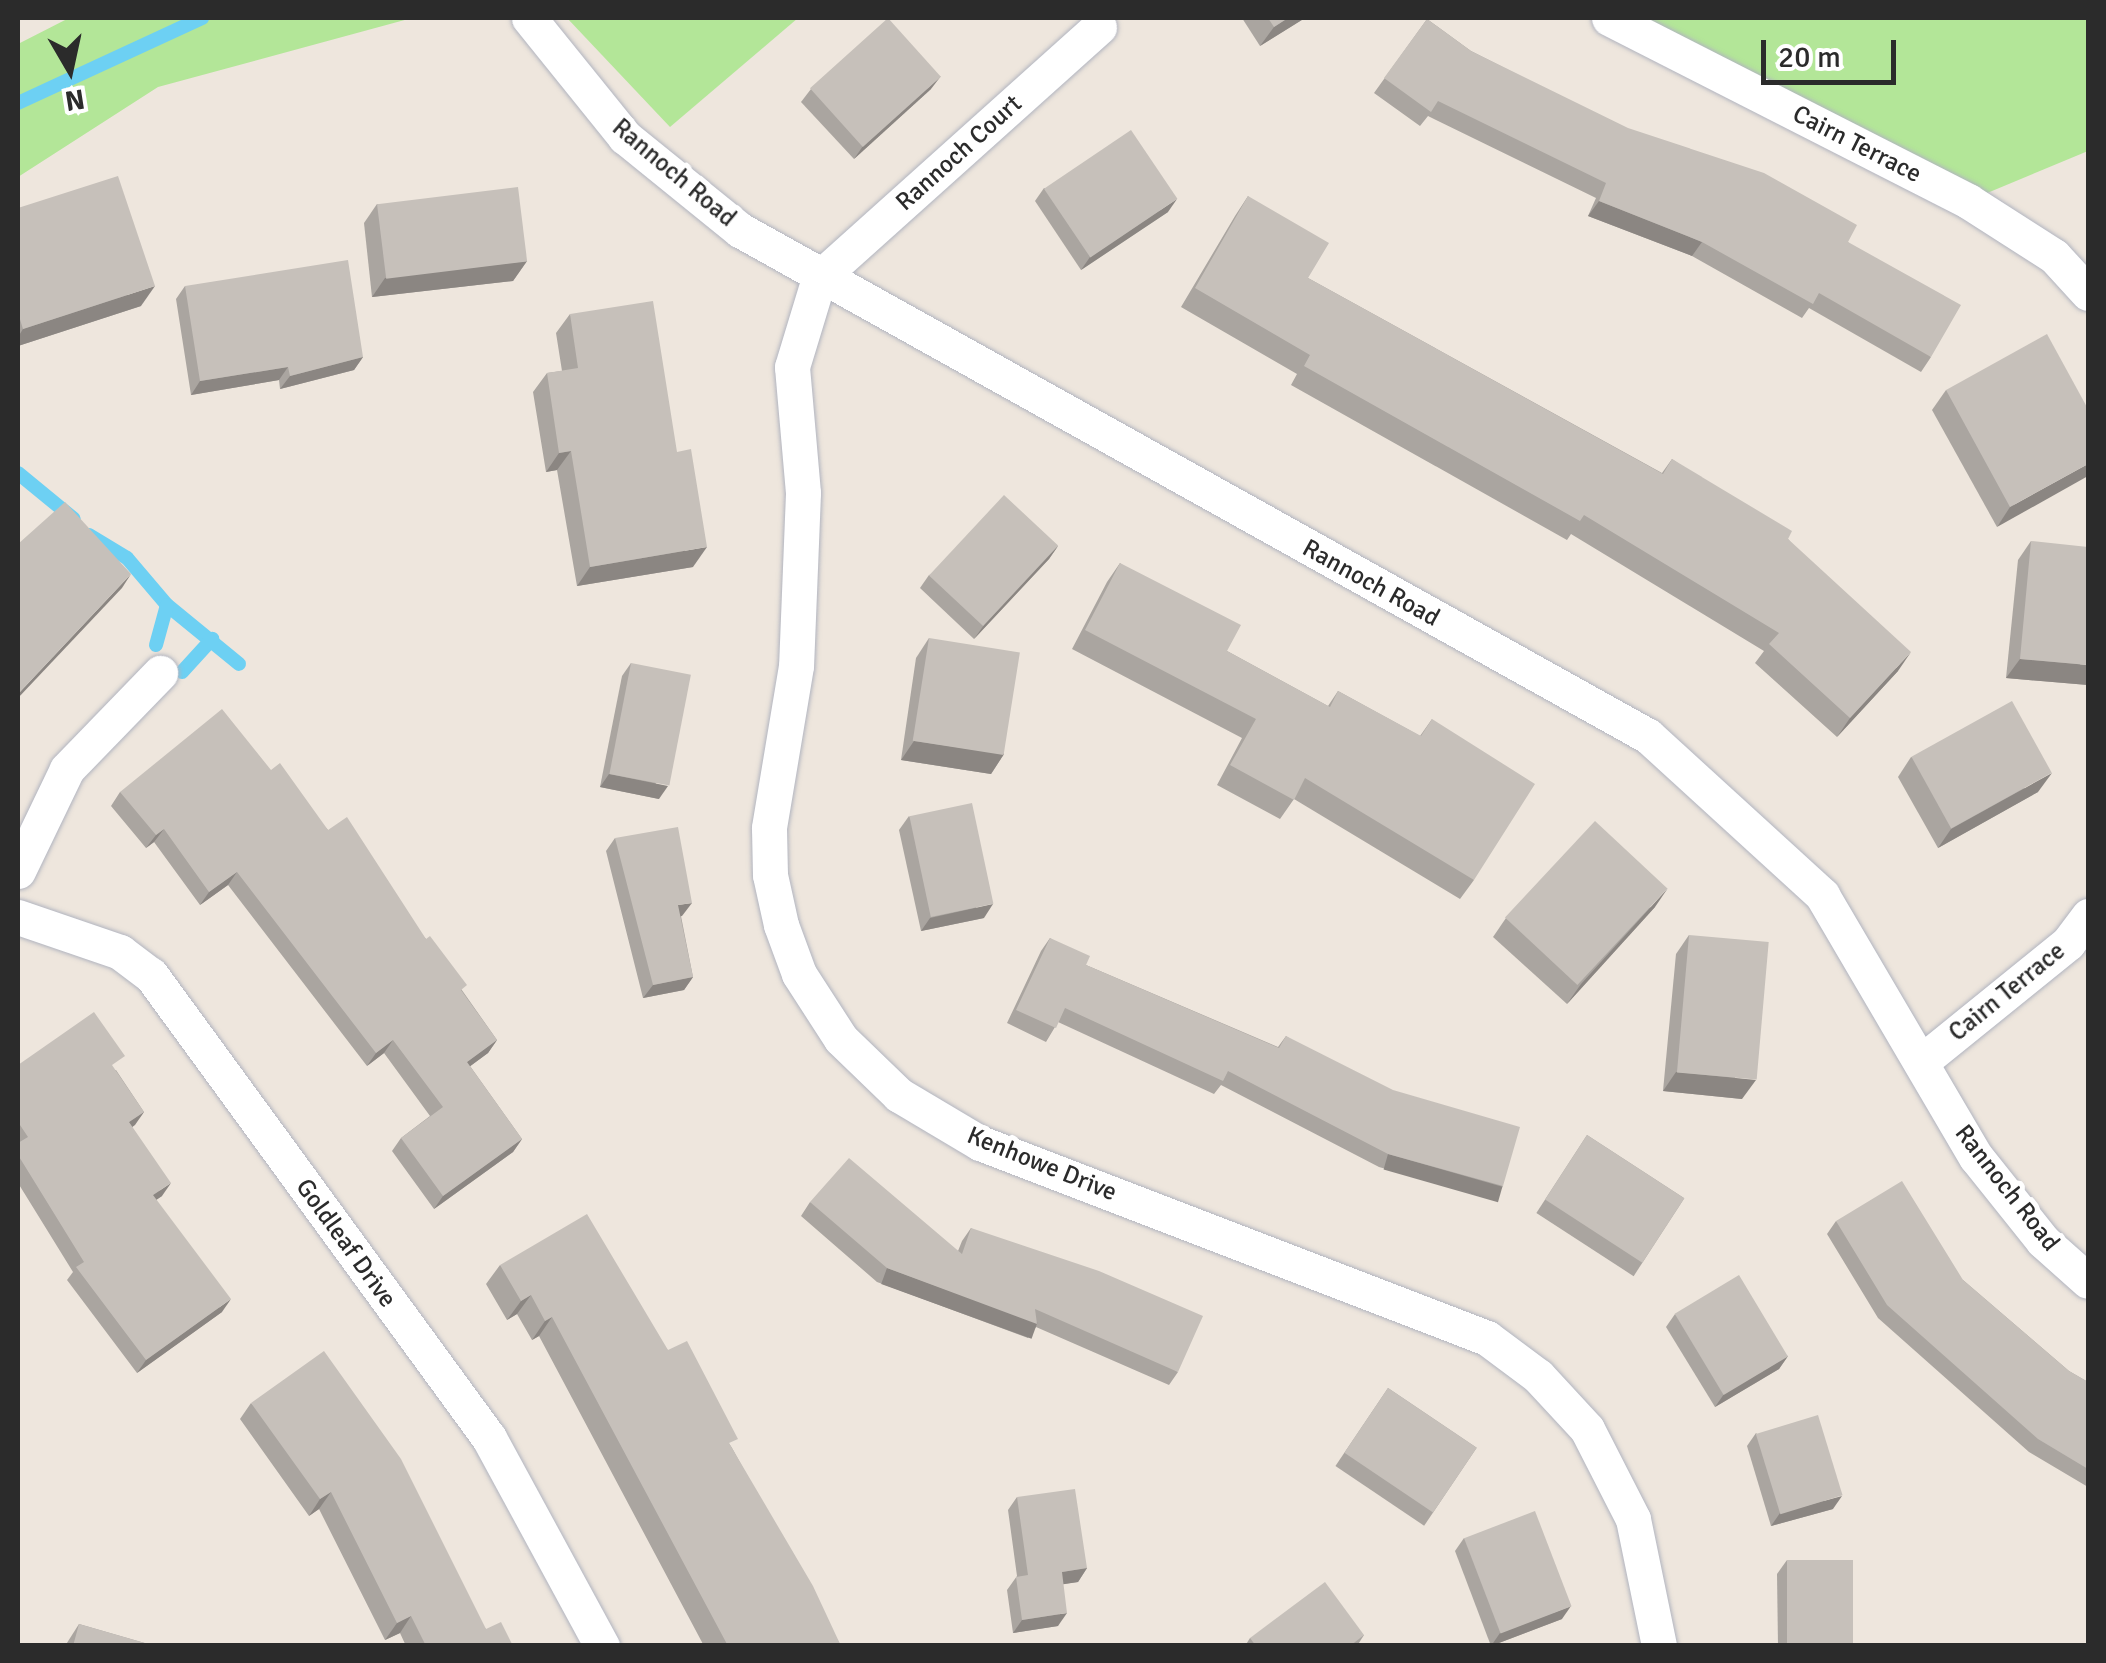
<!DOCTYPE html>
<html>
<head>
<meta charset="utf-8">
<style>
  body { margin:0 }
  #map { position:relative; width:2106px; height:1663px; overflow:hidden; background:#eee6dd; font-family:Signika,sans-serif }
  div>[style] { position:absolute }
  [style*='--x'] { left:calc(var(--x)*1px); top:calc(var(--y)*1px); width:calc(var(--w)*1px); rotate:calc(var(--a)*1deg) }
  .green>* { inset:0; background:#b3e698 }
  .stream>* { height:14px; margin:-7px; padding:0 7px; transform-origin:7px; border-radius:7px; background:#6dd0f3 }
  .roads { filter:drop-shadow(0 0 2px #b1b4bf) drop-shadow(0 0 2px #b1b4bf) }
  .minor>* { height:35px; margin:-17.5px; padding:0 17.5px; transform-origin:17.5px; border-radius:17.5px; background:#fff }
  .wall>* { inset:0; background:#aaa5a0; transform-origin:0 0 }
  .shaded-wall>* { inset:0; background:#8b8682; transform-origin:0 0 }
  .building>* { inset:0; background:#c6c0ba; transform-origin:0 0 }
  span { translate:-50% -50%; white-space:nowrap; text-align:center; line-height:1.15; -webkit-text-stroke:10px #fff; paint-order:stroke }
  .street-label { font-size:25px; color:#2b2b2b }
  .frame { position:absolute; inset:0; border:20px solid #2b2b2b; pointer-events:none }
  .north { position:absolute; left:20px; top:20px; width:100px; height:100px; -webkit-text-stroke:8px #fff; paint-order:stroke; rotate:171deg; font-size:28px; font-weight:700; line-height:40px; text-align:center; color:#2b2b2b }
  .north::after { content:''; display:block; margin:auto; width:35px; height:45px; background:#2b2b2b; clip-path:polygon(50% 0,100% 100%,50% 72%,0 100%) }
  .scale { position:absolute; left:1761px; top:40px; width:135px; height:45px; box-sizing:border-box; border:5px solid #2b2b2b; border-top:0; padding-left:12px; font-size:30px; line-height:35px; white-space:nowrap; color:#2b2b2b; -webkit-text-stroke:8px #fff; paint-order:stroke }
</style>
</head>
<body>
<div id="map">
  <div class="green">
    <div style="clip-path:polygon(69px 18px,412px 18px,158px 87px,18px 177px,18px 44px)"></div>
    <div style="clip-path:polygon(567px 18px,798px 18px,670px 127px)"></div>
    <div style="clip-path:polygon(1610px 18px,2088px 18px,2088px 151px,1968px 201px)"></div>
  </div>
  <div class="stream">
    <div style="--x:18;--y:103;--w:203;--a:-24.8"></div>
    <div style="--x:18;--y:473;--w:72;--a:39.4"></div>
    <div style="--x:89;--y:535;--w:44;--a:31.2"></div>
    <div style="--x:127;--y:558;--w:62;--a:49.6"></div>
    <div style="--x:167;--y:605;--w:93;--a:39.3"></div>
    <div style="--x:156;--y:645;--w:41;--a:-74.6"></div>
    <div style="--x:182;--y:672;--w:45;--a:-47.7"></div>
  </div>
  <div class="roads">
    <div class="minor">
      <div style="--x:529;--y:18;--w:153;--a:51.1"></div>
      <div style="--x:625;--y:137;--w:148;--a:39"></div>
      <div style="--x:740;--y:230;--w:1039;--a:29.13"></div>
      <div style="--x:1648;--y:736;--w:236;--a:42.4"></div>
      <div style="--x:1822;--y:895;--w:304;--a:59.6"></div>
      <div style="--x:1976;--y:1157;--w:107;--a:51.4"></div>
      <div style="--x:2043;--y:1241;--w:60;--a:41.6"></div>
      <div style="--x:1609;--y:18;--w:403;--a:27"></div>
      <div style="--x:1968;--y:201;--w:102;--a:32.6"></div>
      <div style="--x:2054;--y:256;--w:50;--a:47.4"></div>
      <div style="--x:1099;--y:27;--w:376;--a:138.1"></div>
      <div style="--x:819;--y:278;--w:93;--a:106.9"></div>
      <div style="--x:792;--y:367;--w:126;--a:85"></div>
      <div style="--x:803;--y:493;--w:173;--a:92.3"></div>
      <div style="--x:796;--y:666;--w:164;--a:99.5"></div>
      <div style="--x:769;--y:828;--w:47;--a:88.8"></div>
      <div style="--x:770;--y:875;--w:51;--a:77.6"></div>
      <div style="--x:781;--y:925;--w:52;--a:69.8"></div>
      <div style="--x:799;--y:974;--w:77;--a:57.1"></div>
      <div style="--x:841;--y:1039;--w:81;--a:44"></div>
      <div style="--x:899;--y:1095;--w:94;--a:30.7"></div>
      <div style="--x:980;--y:1143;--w:543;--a:21.04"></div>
      <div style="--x:1487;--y:1338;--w:64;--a:36.7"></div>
      <div style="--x:1538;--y:1376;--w:72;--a:47.2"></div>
      <div style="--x:1587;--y:1429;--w:101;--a:62.9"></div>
      <div style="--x:1633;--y:1519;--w:130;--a:78.4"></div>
      <div style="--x:18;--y:871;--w:113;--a:-64.3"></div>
      <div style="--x:67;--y:769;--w:134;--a:-45.9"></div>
      <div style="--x:18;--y:917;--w:108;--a:18.9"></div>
      <div style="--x:120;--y:952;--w:39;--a:37"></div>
      <div style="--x:151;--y:975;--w:573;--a:53.87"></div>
      <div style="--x:489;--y:1438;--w:237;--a:61.5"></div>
      <div style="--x:1921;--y:1062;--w:189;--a:-39"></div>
      <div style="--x:2068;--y:943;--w:34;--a:-53"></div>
    </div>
  </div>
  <div class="wall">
    <div style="clip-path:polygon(1242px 18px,1305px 18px,1260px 46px)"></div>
    <div style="clip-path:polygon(1427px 19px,1471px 51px,1848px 242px,1931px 357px,1921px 372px,1809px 308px,1802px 318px,1692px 256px,1588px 216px,1596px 198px,1428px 116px,1420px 126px,1374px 93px)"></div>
    <div style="clip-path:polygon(811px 89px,931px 89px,854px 159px,801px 102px)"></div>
    <div style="clip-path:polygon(1044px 188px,1168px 212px,1081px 270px,1035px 201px)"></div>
    <div style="clip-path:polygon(1248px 196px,1308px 278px,1662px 473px,1672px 459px,1788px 539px,1898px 671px,1837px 737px,1755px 663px,1764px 651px,1571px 534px,1567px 540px,1291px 385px,1297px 374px,1181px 307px,1235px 216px)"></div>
    <div style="clip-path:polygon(377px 204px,527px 261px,513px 281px,372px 297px,364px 223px)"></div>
    <div style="clip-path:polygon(18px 208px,141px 306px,18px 346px)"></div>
    <div style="clip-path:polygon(185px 286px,363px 357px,354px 370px,280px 389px,279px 380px,191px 395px,176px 299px)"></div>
    <div style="clip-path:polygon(570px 314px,693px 567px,577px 586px,557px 470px,546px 472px,533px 392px,547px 373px,562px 371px,556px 333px)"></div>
    <div style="clip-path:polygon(1946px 390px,2088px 409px,1997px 527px,1932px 410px)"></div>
    <div style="clip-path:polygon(2031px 541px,2088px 685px,2006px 678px,2018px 560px)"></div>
    <div style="clip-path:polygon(1058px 546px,1049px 559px,974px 639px,920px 588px,929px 575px)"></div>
    <div style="clip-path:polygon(1120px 563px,1227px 651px,1328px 706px,1338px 691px,1420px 736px,1432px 719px,1474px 880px,1460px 899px,1294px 799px,1280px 819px,1217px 785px,1242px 738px,1072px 649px,1107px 582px)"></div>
    <div style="clip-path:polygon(929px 638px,1004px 754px,991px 774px,901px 760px,916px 658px)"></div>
    <div style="clip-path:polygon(631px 663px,659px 799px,600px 787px,622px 676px)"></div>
    <div style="clip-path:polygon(1911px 757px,2038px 792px,1938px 848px,1898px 777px)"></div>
    <div style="clip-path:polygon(271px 770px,328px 830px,426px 939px,497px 1040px,488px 1053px,470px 1066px,522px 1139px,513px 1152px,434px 1209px,392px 1151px,401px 1138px,430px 1116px,384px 1053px,367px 1066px,228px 885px,200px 905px,154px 842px,146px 848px,111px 806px,120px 792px)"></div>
    <div style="clip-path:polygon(909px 816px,984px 918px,921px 931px,899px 830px)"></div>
    <div style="clip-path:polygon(615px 838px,682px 916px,681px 916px,693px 977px,684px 990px,643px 998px,606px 851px)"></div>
    <div style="clip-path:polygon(1655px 907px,1567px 1004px,1493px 937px,1506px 918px)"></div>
    <div style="clip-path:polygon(1689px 935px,1742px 1099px,1663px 1091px,1676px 954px)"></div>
    <div style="clip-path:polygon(1050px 938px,1086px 965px,1278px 1047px,1286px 1036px,1503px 1186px,1494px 1200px,1379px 1167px,1221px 1085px,1214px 1094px,1058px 1022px,1046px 1042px,1007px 1023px,1041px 951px)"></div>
    <div style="clip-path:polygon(18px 1065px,116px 1070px,144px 1112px,132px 1127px,162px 1196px,156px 1200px,222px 1312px,137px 1373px,67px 1280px,73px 1272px,18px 1183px)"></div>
    <div style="left:1587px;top:1135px;width:116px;height:93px;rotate:33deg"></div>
    <div style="clip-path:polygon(810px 1202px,958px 1251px,962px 1241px,971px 1228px,1178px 1372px,1169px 1385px,1036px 1327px,1028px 1338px,877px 1282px,801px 1216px)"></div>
    <div style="clip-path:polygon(1836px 1221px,1963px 1280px,2069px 1371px,2088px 1382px,2088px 1487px,2029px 1452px,1878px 1318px,1827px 1234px)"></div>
    <div style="clip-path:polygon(500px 1265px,668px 1350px,732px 1448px,841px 1646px,704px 1646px,539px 1336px,532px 1340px,517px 1314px,507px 1320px,486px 1284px)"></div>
    <div style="clip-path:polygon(1675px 1314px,1788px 1356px,1779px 1369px,1715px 1407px,1666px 1327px)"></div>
    <div style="left:1388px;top:1388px;width:107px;height:94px;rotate:34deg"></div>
    <div style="clip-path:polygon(251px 1403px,486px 1629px,513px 1646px,406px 1646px,400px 1633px,385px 1640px,319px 1509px,309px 1516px,240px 1419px)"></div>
    <div style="clip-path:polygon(1756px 1433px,1833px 1509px,1771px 1526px,1747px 1446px)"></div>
    <div style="clip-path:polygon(1017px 1497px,1087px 1568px,1078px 1582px,1063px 1584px,1058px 1626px,1013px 1633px,1007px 1590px,1017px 1576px,1008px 1510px)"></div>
    <div style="clip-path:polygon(1464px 1538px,1562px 1619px,1491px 1646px,1455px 1551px)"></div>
    <div style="clip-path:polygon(1787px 1560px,1854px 1646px,1778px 1646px,1777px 1574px)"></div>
    <div style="clip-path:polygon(79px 1624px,155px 1646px,65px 1646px)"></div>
    <div style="clip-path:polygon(1364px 1635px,1357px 1646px,1245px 1646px,1250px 1638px)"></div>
  </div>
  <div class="shaded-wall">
    <div style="clip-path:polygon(1288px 18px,1305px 18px,1260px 46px,1274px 27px)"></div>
    <div style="clip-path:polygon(941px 76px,931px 89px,854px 159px,863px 146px)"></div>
    <div style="clip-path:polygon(1177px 199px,1168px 212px,1081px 270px,1090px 257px)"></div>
    <div style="clip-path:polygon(1599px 201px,1702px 242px,1692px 256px,1588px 216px)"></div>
    <div style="clip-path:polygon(527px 261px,513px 281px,372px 297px,385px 278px)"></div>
    <div style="clip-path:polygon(155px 286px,141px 306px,18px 346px,18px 337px,23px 329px)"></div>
    <div style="clip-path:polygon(363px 357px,354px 370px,280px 389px,290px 376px)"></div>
    <div style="clip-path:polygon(288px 367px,279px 380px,191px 395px,200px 381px)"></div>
    <div style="clip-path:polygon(571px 451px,557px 470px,546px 472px,559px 453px)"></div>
    <div style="clip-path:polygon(2088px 464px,2088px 476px,1997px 527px,2010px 507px)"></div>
    <div style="clip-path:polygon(1058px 546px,1049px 559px,974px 639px,984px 625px)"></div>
    <div style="clip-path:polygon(707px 547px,693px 567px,577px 586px,590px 567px)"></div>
    <div style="clip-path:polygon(131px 574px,122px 588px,18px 698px,18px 694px)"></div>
    <div style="clip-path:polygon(1911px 652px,1898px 671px,1837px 737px,1850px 718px)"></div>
    <div style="clip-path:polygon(2020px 659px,2088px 665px,2088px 685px,2006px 678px)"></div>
    <div style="clip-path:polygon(914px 741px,1004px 754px,991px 774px,901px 760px)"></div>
    <div style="clip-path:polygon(2052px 773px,2038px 792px,1938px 848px,1951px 829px)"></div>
    <div style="clip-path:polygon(609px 774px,668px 786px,659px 799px,600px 787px)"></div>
    <div style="clip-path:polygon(164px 829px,154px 842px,146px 848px,156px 835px)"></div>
    <div style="clip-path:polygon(237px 872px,228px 885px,200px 905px,209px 892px)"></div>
    <div style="clip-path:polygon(1668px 888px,1655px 907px,1567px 1004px,1581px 984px)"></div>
    <div style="clip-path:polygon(692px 903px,682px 916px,669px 919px,678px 905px)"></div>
    <div style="clip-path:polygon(993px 904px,984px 918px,921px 931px,930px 918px)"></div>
    <div style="clip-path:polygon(693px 977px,684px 990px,643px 998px,653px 985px)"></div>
    <div style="clip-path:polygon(393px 1040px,384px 1053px,367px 1066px,376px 1053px)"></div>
    <div style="clip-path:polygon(497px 1040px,488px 1053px,457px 1076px,467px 1062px)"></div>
    <div style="clip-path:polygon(1676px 1072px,1756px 1080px,1742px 1099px,1663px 1091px)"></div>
    <div style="clip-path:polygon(144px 1112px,135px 1125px,120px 1136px,129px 1122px)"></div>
    <div style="clip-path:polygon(522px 1139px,513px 1152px,434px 1209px,443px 1196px)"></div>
    <div style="left:1388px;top:1154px;width:119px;height:16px;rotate:16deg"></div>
    <div style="clip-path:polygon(171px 1183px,162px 1196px,144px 1208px,153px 1195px)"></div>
    <div style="left:887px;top:1268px;width:160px;height:17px;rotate:20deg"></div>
    <div style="clip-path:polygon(531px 1295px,517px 1314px,507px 1320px,521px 1301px)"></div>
    <div style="clip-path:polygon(231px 1299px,222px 1312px,137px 1373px,146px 1360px)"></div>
    <div style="clip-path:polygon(552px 1317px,539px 1336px,532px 1340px,545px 1321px)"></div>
    <div style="clip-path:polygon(1788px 1356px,1779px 1369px,1715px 1407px,1724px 1394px)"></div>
    <div style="clip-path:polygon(331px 1492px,319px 1509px,309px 1516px,320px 1499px)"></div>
    <div style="clip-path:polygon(1842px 1496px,1833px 1509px,1771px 1526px,1780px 1513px)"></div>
    <div style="clip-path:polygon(1087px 1568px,1078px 1582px,1052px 1586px,1062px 1572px)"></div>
    <div style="clip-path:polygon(1571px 1606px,1562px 1619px,1491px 1646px,1500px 1633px)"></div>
    <div style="clip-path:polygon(1067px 1613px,1058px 1626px,1013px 1633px,1022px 1620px)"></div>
    <div style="clip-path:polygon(411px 1616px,400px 1633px,385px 1640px,397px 1623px)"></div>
  </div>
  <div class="building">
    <div style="left:888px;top:18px;width:79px;height:105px;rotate:48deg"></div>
    <div style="clip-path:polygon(1268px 18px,1288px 18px,1274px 27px)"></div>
    <div style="clip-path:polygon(1427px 19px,1471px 51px,1628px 128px,1764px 173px,1857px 225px,1848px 242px,1961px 305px,1931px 357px,1819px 293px,1813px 304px,1702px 242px,1599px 201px,1606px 183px,1438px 101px,1431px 112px,1384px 78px)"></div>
    <div style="left:1131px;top:130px;width:83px;height:105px;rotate:56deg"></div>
    <div style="clip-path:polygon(118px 176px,155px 286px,23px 329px,18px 313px,18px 208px)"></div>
    <div style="left:518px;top:187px;width:75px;height:142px;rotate:83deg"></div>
    <div style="clip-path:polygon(1248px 196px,1329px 243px,1308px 278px,1663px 474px,1672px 459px,1792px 531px,1788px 539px,1911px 652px,1850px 718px,1769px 644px,1779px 633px,1584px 515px,1580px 521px,1304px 366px,1310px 355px,1195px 288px)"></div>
    <div style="clip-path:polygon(348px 260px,363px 357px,290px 376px,288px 367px,200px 381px,185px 286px)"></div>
    <div style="clip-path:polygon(653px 301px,677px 452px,691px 449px,707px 547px,590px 567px,571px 451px,559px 453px,547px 373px,578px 368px,570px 314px)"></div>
    <div style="clip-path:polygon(2047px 334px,2088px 409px,2088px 464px,2010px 507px,1946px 390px)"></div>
    <div style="left:1004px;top:495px;width:74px;height:110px;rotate:43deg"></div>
    <div style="clip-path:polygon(65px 502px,131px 574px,18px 694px,18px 544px)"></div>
    <div style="clip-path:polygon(2031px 541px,2088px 547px,2088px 665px,2020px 659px)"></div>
    <div style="clip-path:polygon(1120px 563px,1241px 625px,1227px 651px,1330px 707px,1338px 691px,1421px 736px,1432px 719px,1535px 784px,1474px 880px,1305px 778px,1294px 800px,1230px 765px,1256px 719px,1085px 630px)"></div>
    <div style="left:929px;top:638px;width:92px;height:104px;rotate:9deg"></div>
    <div style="left:631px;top:663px;width:61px;height:113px;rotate:11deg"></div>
    <div style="left:2012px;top:701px;width:82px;height:115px;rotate:61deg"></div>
    <div style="clip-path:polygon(222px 709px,271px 770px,280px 763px,328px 830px,347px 817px,426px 939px,430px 936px,467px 985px,461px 990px,497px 1040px,467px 1062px,522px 1139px,443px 1196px,401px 1138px,443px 1107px,393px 1040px,376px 1053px,237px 872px,209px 892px,164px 829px,156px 835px,120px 792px)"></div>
    <div style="left:972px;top:803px;width:103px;height:64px;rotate:78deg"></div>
    <div style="left:1595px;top:821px;width:99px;height:132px;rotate:43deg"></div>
    <div style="clip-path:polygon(678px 827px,692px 903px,678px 905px,693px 977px,653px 985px,615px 838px)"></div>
    <div style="left:1689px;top:935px;width:80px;height:138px;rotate:5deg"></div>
    <div style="clip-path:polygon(1050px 938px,1090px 956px,1086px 965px,1279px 1048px,1286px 1036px,1393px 1090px,1520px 1127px,1503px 1186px,1388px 1154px,1228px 1071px,1223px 1081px,1065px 1008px,1056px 1028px,1016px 1010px)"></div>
    <div style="clip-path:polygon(94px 1012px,125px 1056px,112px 1065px,144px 1112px,129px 1122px,171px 1183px,153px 1195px,231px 1299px,146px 1360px,76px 1267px,84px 1262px,18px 1155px,18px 1143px,28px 1137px,18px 1122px,18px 1065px)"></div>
    <div style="left:1587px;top:1135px;width:116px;height:77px;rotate:33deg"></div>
    <div style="clip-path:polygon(849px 1158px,962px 1254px,971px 1228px,1099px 1271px,1203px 1316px,1178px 1372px,1035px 1309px,1037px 1324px,887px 1268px,810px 1202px)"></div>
    <div style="clip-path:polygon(1902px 1181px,1963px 1280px,2069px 1371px,2088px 1382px,2088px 1469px,2038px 1439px,1887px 1305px,1836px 1221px)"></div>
    <div style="clip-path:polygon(587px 1214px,668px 1350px,687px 1341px,738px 1439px,729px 1443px,813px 1586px,841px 1646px,728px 1646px,552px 1317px,545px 1321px,531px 1295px,521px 1301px,500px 1265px)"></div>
    <div style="left:1739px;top:1275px;width:95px;height:75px;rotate:59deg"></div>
    <div style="clip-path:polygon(324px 1351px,401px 1459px,486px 1629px,501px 1622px,513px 1646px,426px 1646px,411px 1616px,397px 1623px,331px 1492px,320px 1499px,251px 1403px)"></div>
    <div style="left:1388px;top:1388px;width:107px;height:78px;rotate:34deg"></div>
    <div style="left:1818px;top:1415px;width:84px;height:65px;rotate:73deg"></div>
    <div style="clip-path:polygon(1075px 1489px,1087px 1568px,1062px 1572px,1067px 1613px,1022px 1620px,1016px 1577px,1028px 1575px,1017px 1497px)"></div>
    <div style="left:1535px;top:1511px;width:102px;height:76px;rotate:69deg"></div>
    <div style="left:1787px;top:1560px;width:66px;height:86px"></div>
    <div style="clip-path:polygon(1325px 1582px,1364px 1635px,1350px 1646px,1256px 1646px,1250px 1638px)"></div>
    <div style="clip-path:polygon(79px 1624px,155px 1646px,73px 1646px)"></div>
  </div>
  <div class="street-label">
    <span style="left:1857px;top:144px;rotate:27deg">Cairn Terrace</span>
    <span style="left:959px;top:153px;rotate:-42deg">Rannoch Court</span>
    <span style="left:674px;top:173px;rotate:40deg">Rannoch Road</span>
    <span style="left:1371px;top:583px;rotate:29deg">Rannoch Road</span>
    <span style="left:2007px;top:992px;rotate:-39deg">Cairn Terrace</span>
    <span style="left:1042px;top:1164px;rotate:22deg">Kenhowe Drive</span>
    <span style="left:2007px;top:1188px;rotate:52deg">Rannoch Road</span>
    <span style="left:346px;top:1243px;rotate:54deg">Goldleaf Drive</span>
  </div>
  <div class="frame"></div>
  <div class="north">N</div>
  <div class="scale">20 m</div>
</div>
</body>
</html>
